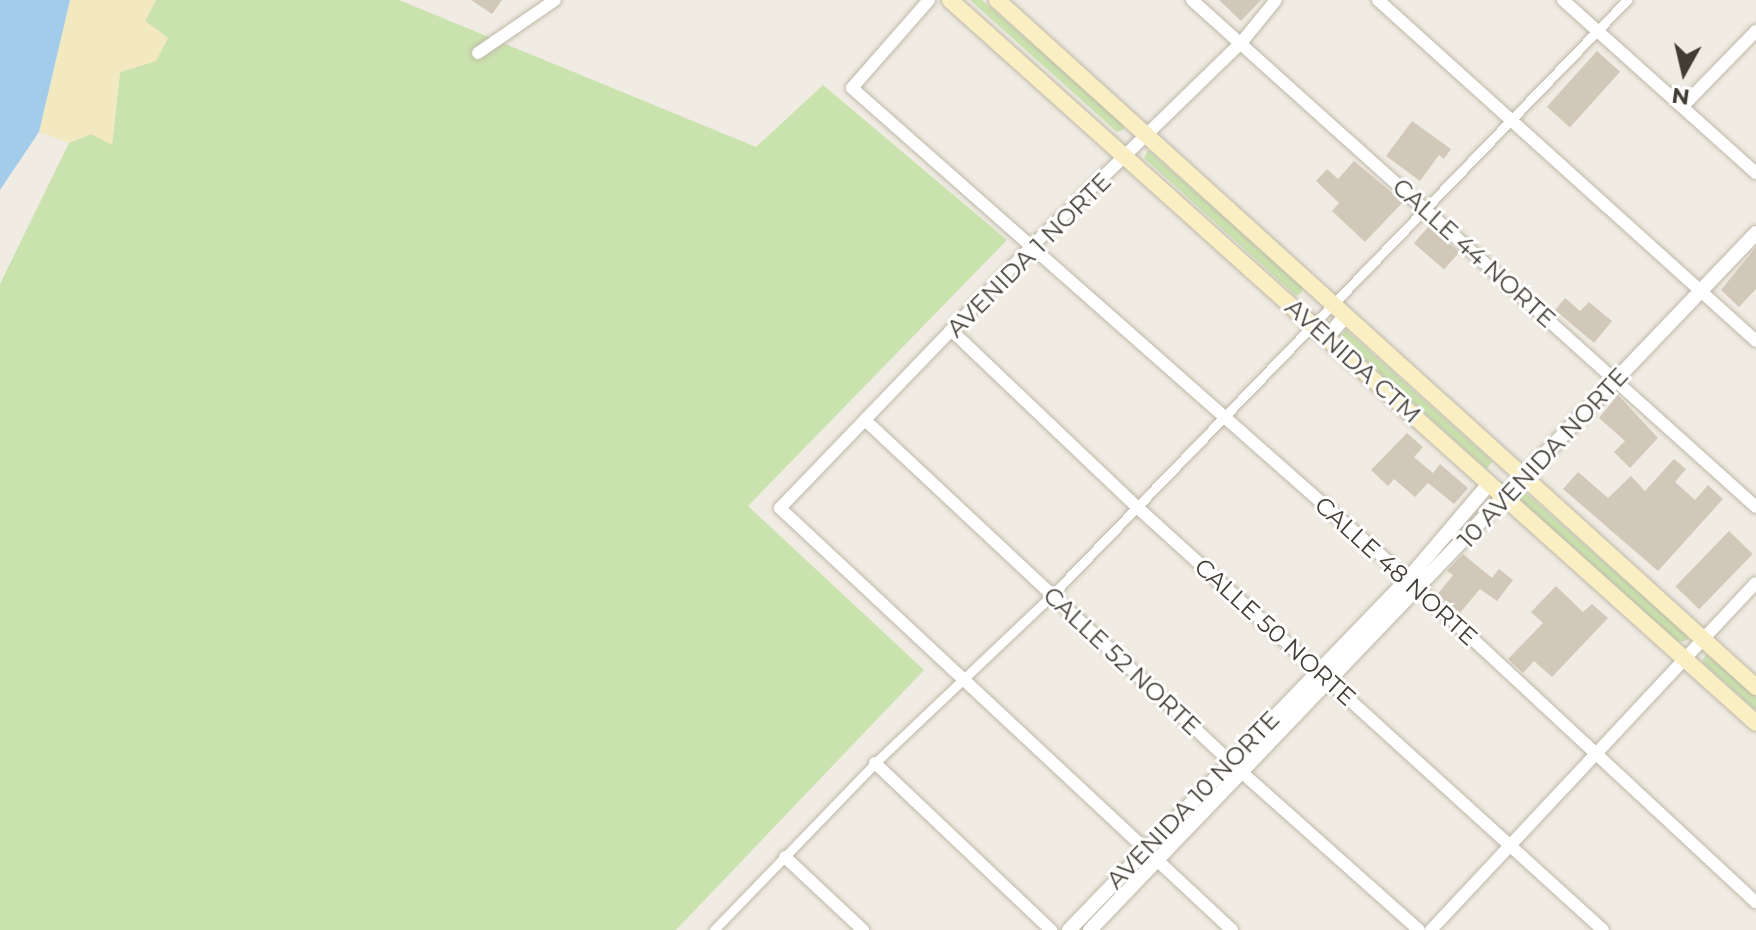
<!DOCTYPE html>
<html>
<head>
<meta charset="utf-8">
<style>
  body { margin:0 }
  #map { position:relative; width:1756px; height:930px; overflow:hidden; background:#f0ece3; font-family:Montserrat,sans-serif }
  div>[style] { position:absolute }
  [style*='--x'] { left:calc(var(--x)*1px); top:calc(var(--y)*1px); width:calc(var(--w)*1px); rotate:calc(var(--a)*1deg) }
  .green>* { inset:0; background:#cae2ae; transform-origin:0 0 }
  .sand>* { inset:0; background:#f3e9c0 }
  .water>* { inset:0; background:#a2ccea }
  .building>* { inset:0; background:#d1c8b9; transform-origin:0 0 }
  .roads { filter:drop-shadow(0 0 2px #beb7a9) drop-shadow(0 0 2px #beb7a9) }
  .pedestrian>* { height:9px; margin:-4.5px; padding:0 4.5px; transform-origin:4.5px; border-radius:4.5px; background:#fff }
  .minor>* { height:12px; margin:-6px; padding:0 6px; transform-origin:6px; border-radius:6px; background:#fff }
  .tertiary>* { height:14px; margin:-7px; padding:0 7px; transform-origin:7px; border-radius:7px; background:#fff }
  .secondary>* { height:16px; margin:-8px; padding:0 8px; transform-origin:8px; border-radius:8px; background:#faeec3 }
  span { translate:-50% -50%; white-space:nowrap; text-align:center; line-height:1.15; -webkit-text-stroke:6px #fff; paint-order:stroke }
  .street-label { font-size:24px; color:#413c34 }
  .north { position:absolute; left:1644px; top:32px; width:80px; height:80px; -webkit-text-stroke:6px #fff; paint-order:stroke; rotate:188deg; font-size:22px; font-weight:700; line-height:32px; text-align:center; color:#413c34 }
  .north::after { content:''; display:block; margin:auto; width:28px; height:36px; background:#413c34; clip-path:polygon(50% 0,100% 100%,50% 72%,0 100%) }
</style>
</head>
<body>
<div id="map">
  <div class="green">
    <div style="clip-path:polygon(156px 0,399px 0,756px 147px,823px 85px,1007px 240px,748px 506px,924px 670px,676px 930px,0 930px,0 284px,69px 143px,91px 134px,112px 144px,120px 72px,155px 61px,168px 38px,145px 21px)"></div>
    <div style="clip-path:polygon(970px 0,982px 0,1124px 125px,1123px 130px,1117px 132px)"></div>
    <div style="clip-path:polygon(1148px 150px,1303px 288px,1301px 293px,1296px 296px,1144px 158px)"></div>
    <div style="left:1346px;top:330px;width:197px;height:9px;rotate:42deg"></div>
    <div style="clip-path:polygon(1520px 488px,1688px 636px,1688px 640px,1678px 642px,1517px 497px)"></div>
    <div style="clip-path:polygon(1706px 654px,1756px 697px,1756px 710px,1702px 662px)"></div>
  </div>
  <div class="sand">
    <div style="clip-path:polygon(70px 0,156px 0,145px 21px,168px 38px,156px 61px,120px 72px,112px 145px,91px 134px,69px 143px,39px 132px)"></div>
  </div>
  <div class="water">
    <div style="clip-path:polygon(0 0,70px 0,39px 132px,0 190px)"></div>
  </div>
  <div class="building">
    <div style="clip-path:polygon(471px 0,502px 0,492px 14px)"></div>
    <div style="clip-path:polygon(1219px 0,1261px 0,1241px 21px)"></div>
    <div style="left:1597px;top:51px;width:31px;height:75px;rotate:42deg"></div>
    <div style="clip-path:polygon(1412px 121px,1451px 149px,1444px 159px,1439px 155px,1420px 181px,1386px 156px)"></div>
    <div style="clip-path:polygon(1354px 161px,1403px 202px,1365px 242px,1332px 211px,1339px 203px,1316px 181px,1327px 169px,1338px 179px)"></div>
    <div style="left:1429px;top:226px;width:40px;height:23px;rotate:41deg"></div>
    <div style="clip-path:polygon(1756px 247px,1756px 289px,1739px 307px,1721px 290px)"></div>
    <div style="clip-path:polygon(1565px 298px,1580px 311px,1589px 302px,1612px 321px,1594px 343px,1555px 310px)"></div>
    <div style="clip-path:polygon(1618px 395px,1658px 438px,1630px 468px,1614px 452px,1625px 441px,1599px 418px)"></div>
    <div style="clip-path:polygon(1407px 433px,1423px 447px,1414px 457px,1433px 473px,1440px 464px,1468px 488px,1454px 504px,1428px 483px,1415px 497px,1394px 479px,1388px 486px,1371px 470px)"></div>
    <div style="clip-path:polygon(1674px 459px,1686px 469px,1675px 482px,1695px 500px,1708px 485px,1723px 499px,1658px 571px,1563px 489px,1578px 472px,1608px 498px,1631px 476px,1645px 491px)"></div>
    <div style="left:1729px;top:531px;width:33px;height:77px;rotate:44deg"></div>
    <div style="clip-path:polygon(1463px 554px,1492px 578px,1499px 569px,1513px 580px,1497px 601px,1480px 589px,1459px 614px,1438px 594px,1453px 575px,1447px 571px)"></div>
    <div style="clip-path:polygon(1556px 586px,1583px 612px,1592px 604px,1608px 618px,1552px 677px,1534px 661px,1523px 673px,1508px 659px,1543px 623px,1531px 612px)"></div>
  </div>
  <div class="roads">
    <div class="pedestrian">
      <div style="--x:714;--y:930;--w:232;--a:-46"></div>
      <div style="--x:875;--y:763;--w:243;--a:-43.5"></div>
      <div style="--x:1051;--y:596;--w:829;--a:-45.98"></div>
    </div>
    <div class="minor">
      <div style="--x:929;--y:0;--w:117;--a:131.2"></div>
      <div style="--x:852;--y:88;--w:742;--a:41.45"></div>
      <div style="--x:1408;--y:579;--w:475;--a:42.9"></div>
      <div style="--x:1192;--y:0;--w:758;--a:41.95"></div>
      <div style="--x:1378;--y:0;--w:509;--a:42.05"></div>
      <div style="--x:1563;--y:0;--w:259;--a:41.9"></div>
      <div style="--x:478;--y:53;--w:93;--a:-34.5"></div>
      <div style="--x:1683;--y:106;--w:105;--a:-45.8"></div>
      <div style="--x:951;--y:330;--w:257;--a:43.6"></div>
      <div style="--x:1137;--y:507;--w:629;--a:42.23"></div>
      <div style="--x:865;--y:420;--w:497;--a:43.1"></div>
      <div style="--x:1228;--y:760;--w:256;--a:41.7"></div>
      <div style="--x:875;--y:763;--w:243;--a:43.5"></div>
      <div style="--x:785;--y:857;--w:107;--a:43.1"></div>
      <div style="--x:1232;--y:930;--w:618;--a:-136.97"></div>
      <div style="--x:780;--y:508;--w:365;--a:-46.1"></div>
      <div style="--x:1033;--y:245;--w:290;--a:-44.2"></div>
      <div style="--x:1241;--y:43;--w:55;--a:-50.9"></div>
      <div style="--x:1431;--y:930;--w:475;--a:-46.9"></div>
    </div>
    <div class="tertiary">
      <div style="--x:1329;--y:335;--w:23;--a:-49"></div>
      <div style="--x:1069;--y:930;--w:488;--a:-46"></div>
      <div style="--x:1408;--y:579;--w:123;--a:-49.6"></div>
      <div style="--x:1090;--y:930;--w:964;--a:-46.3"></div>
    </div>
    <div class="secondary">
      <div style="--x:950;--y:0;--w:1083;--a:41.89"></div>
      <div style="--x:997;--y:0;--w:1024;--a:42.15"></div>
    </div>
  </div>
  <div class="street-label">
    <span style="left:1474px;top:253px;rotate:42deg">CALLE 44 NORTE</span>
    <span style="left:1029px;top:255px;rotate:-45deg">AVENIDA 1 NORTE</span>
    <span style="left:1353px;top:361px;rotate:42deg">AVENIDA CTM</span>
    <span style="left:1543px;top:458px;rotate:-47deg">10 AVENIDA NORTE</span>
    <span style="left:1396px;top:571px;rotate:42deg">CALLE 48 NORTE</span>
    <span style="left:1275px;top:632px;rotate:42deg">CALLE 50 NORTE</span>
    <span style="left:1122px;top:661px;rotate:43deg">CALLE 52 NORTE</span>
    <span style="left:1193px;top:800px;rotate:-46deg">AVENIDA 10 NORTE</span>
  </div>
  <div class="north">N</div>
</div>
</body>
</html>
